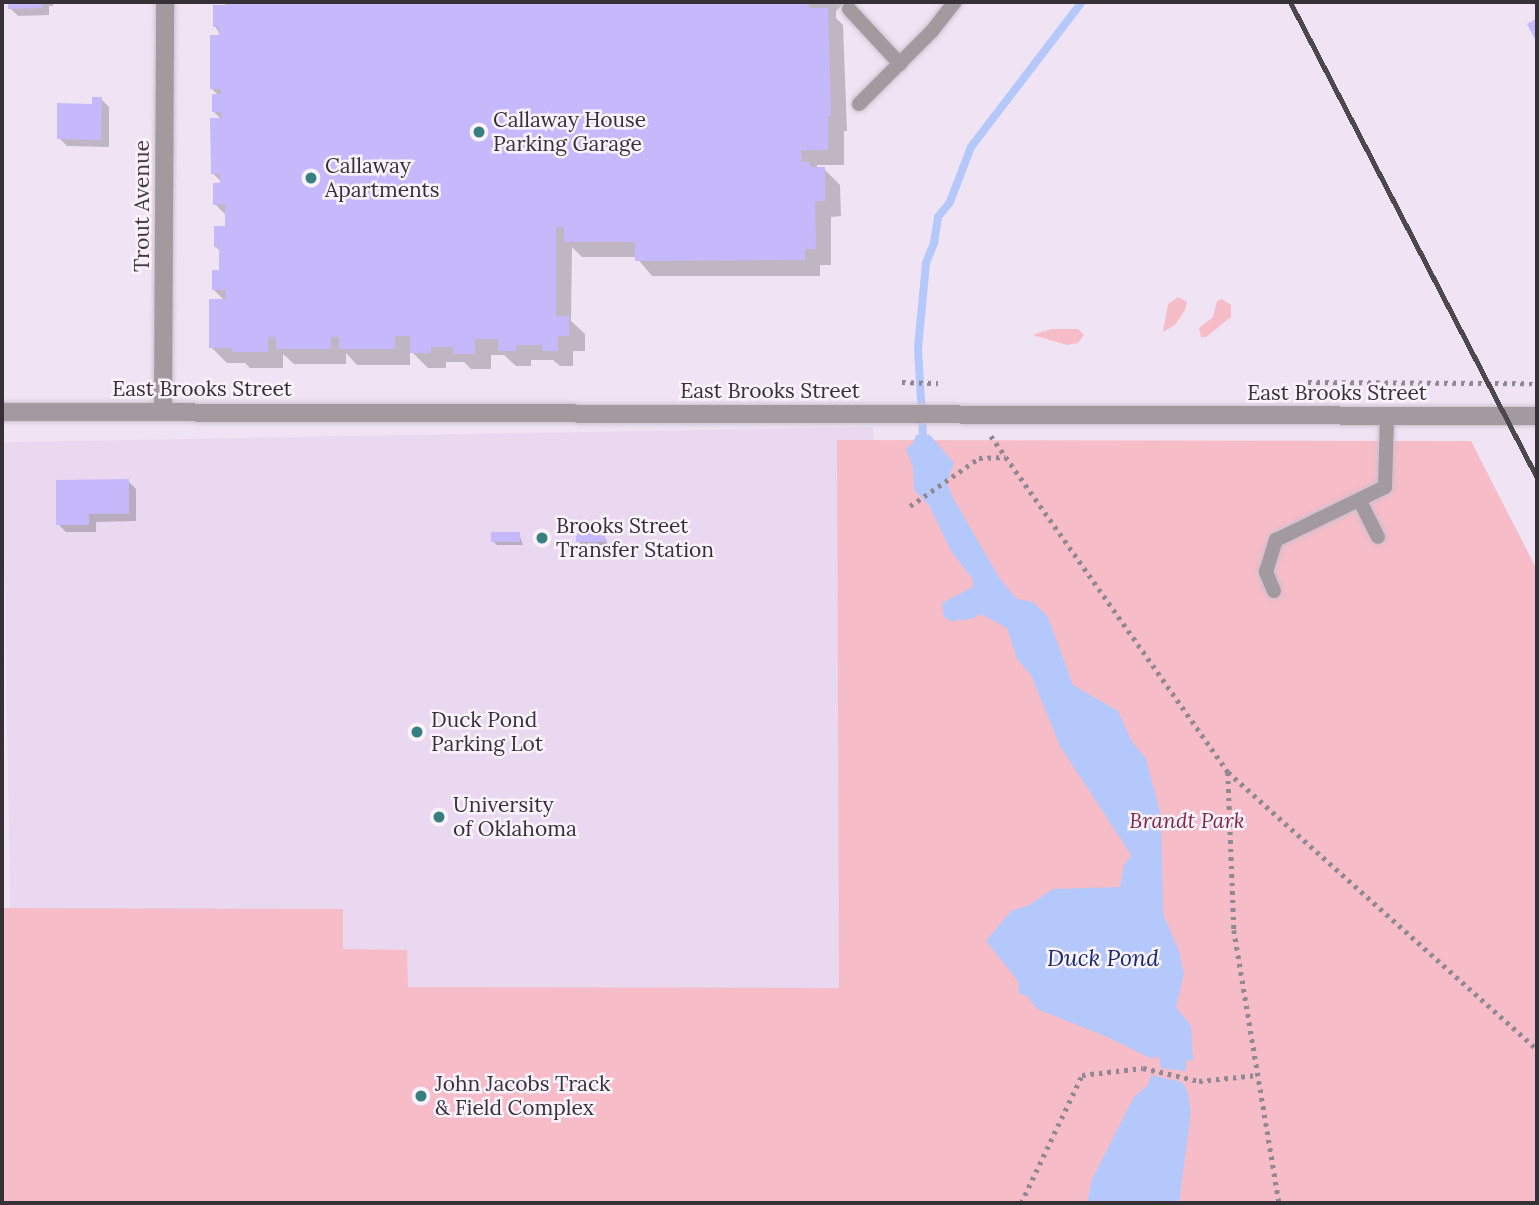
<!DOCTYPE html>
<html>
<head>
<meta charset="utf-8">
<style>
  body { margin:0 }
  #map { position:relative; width:1539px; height:1205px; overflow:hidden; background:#f0e4f4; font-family:Lora,serif }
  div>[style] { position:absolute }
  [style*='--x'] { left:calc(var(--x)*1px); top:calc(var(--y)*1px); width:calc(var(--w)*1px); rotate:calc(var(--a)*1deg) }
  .built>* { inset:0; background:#e9d8ef; transform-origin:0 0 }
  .green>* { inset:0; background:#f6bcc8 }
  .water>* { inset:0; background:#b4c8fb }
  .shadow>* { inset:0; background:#0003; transform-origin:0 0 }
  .stream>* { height:8px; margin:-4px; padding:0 4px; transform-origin:4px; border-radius:4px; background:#b4c8fb }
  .building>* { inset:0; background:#c5b9fc; transform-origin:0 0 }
  .path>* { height:4.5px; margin-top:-2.25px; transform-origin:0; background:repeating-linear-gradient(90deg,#908893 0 3.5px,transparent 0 8.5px) }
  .roads { filter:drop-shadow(0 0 2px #cbc0ce) drop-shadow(0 0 2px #cbc0ce) }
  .service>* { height:14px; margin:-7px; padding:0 7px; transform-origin:7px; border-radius:7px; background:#a29a9f }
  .minor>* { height:18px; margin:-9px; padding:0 9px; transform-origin:9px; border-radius:9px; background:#a29a9f }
  .tertiary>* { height:18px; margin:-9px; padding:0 9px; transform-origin:9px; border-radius:9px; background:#a29a9f }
  .rail>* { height:5px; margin:-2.5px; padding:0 2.5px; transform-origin:2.5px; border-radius:2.5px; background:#4d474e }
  .dots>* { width:19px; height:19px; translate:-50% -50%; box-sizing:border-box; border:4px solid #faf3fd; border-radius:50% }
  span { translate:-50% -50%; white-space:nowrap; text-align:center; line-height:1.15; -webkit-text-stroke:5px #faf3fd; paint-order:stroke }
  .poi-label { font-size:21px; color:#363137 }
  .left { translate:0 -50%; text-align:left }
  .street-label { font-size:21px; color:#363137 }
  .park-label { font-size:21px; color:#822944; font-style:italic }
  .water-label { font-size:23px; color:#182a71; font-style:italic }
  .frame { position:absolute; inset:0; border:4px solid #363137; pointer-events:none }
</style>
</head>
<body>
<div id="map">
  <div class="built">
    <div style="left:873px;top:427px;width:776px;height:871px;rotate:89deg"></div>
  </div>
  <div class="green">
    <div style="clip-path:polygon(1178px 297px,1187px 302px,1185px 310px,1175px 325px,1163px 332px,1168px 304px)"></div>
    <div style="clip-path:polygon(1222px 299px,1231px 305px,1231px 317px,1206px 337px,1201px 337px,1199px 328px,1213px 317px,1217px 301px)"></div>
    <div style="clip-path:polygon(1051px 329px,1078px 329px,1084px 335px,1078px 343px,1067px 345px,1033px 335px)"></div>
    <div style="clip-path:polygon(837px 440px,1471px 441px,1537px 570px,1537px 1203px,2px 1203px,2px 908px,343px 909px,343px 949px,407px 950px,408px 987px,839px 988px)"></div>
  </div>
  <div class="water">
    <div style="clip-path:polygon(916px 435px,930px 435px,954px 463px,947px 483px,953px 498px,1000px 579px,1017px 599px,1033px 602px,1048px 617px,1073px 685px,1118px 711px,1131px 740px,1146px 759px,1161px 816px,1163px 914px,1179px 951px,1184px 974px,1176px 1007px,1191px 1026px,1193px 1060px,1186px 1061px,1186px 1071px,1161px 1068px,1159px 1057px,1150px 1058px,1105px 1036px,1037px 1009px,1028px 997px,1019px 993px,1018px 981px,986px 941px,1011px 911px,1029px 905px,1053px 889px,1120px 887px,1124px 865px,1131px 855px,1060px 746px,1031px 675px,1017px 659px,1007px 628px,981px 614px,971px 619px,951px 621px,944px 617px,942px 603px,973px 587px,973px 580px,951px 551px,929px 505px,914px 490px,913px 467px,906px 449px,913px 443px)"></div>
    <div style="clip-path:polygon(1151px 1075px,1182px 1082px,1187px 1090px,1191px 1111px,1179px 1203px,1087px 1203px,1092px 1179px,1134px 1097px,1148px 1085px)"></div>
  </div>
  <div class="shadow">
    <div style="clip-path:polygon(10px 2px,53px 2px,53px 6px,49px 6px,49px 15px,18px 16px,10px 8px)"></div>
    <div style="clip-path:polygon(228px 2px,852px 2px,843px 4px,836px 11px,836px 18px,843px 25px,847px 131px,844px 131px,844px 165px,817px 165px,817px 169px,824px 169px,840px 185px,841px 216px,831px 217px,831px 265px,820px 265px,820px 276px,652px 276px,636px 257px,582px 257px,572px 247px,571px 321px,585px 334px,585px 351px,573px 351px,573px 366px,560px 366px,553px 360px,531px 360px,531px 366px,516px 366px,504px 355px,491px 355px,491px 369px,471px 369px,464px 362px,446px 362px,446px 368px,428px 368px,410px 350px,410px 365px,357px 365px,346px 353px,346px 364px,294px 364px,283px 354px,283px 368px,250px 368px,245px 363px,227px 363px,211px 347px,225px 301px,214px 290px,221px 271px,221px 252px,215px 246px,227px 228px,227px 216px,215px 204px,222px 182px,212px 173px,222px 120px,214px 112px,219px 96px,212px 89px,221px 36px,215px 26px)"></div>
    <div style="left:863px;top:2px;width:51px;height:1px"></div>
    <div style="clip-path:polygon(101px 99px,109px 107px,109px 147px,67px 146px,59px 138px)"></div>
    <div style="clip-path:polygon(128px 481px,136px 489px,136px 521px,96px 522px,96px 532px,66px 532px,58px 524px)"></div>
    <div style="clip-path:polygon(519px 534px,523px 545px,497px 545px,493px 541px)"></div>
    <div style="clip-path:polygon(604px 535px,608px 545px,582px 545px,578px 541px)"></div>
  </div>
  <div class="stream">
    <div style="--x:923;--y:435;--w:87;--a:-93.3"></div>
    <div style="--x:918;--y:348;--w:85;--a:-84.6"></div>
    <div style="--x:926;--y:263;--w:22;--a:-68"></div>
    <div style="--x:934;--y:243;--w:26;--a:-81"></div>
    <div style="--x:938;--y:217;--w:19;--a:-51"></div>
    <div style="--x:950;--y:202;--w:59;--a:-69.1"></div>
    <div style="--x:971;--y:147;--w:183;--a:-52.6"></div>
  </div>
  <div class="building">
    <div style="clip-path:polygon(8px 2px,42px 2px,42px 8px,8px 9px)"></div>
    <div style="clip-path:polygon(226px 2px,808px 2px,809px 8px,828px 8px,831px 116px,828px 116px,828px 150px,801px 150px,802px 162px,810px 162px,810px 167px,825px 167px,825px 201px,815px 201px,816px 249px,805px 249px,805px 260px,635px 261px,635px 242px,564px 242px,564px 227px,556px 227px,556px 316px,569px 316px,569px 336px,558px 336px,558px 351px,542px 351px,542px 345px,516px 345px,516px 351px,498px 351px,498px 339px,475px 339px,475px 354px,453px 354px,453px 347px,431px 347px,431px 353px,410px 353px,410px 336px,395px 336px,395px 349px,339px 349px,339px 337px,331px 337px,331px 349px,276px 349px,276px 337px,268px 337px,268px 352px,232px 352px,232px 348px,209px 348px,209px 299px,226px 299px,226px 290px,212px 290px,212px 270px,219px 270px,219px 247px,214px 247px,214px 226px,225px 226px,225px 204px,213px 205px,213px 183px,220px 183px,220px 174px,211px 174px,210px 118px,221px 118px,221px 112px,212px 112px,212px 94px,221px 94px,221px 89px,210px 89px,210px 35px,219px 35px,219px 27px,213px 27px,213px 5px,226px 5px)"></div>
    <div style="clip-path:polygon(1537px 18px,1537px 43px,1527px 24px)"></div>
    <div style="clip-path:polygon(92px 97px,102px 97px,101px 140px,57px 139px,57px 103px,92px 104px)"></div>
    <div style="clip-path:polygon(129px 479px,129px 514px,89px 514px,89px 525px,56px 525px,56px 480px)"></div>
    <div style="left:491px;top:532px;width:29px;height:10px"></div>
    <div style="left:576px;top:533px;width:29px;height:9px"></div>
  </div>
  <div class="path">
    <div style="--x:902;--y:382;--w:36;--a:2"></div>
    <div style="--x:1308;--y:382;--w:229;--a:0.3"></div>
    <div style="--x:991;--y:436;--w:411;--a:54.8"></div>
    <div style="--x:1228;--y:772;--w:158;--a:87.8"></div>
    <div style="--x:1234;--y:930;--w:277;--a:80.6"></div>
    <div style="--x:910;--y:506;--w:84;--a:-34.8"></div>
    <div style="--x:979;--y:458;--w:26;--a:-2"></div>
    <div style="--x:1228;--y:772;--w:415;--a:41.9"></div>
    <div style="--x:1021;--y:1203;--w:142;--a:-64.5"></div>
    <div style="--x:1082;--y:1075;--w:61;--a:-6.5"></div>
    <div style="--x:1143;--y:1068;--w:57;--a:13.1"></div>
    <div style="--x:1199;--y:1081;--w:59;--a:-5.8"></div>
  </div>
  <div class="roads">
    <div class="service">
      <div style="--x:849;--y:9;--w:75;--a:47.2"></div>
      <div style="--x:859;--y:104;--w:103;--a:-45"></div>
      <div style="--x:932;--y:31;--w:37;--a:-52"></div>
      <div style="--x:1360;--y:501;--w:40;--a:63.4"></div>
      <div style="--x:1274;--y:591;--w:21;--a:-113"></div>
      <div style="--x:1266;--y:572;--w:34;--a:-73"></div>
      <div style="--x:1276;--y:540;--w:121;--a:-25.9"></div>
      <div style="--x:1385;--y:487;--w:71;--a:-88.4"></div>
    </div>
    <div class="minor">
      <div style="--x:163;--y:411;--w:409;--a:-89.7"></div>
    </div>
    <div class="tertiary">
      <div style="--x:2;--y:412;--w:1535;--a:0.15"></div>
    </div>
  </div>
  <div class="rail">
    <div style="--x:1290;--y:2;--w:536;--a:62.57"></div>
  </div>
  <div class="dots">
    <div style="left:479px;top:132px;background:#388080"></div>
    <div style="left:311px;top:178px;background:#388080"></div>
    <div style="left:542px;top:538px;background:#388080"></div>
    <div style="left:417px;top:732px;background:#388080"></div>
    <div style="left:439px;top:817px;background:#388080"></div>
    <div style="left:421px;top:1096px;background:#388080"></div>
  </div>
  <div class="poi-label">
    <span class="left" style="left:493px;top:132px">Callaway House<br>Parking Garage</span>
    <span class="left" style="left:325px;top:178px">Callaway<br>Apartments</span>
    <span class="left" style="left:556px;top:538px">Brooks Street<br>Transfer Station</span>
    <span class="left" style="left:431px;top:732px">Duck Pond<br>Parking Lot</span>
    <span class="left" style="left:453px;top:817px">University<br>of Oklahoma</span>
    <span class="left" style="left:435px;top:1096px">John Jacobs Track<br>&amp; Field Complex</span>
  </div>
  <div class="street-label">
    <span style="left:142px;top:206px;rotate:-90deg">Trout Avenue</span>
    <span style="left:202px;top:389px">East Brooks Street</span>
    <span style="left:770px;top:391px">East Brooks Street</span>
    <span style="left:1337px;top:393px">East Brooks Street</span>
  </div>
  <div class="park-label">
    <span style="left:1187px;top:821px">Brandt Park</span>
  </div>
  <div class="water-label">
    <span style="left:1103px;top:958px">Duck Pond</span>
  </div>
  <div class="frame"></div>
</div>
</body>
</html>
